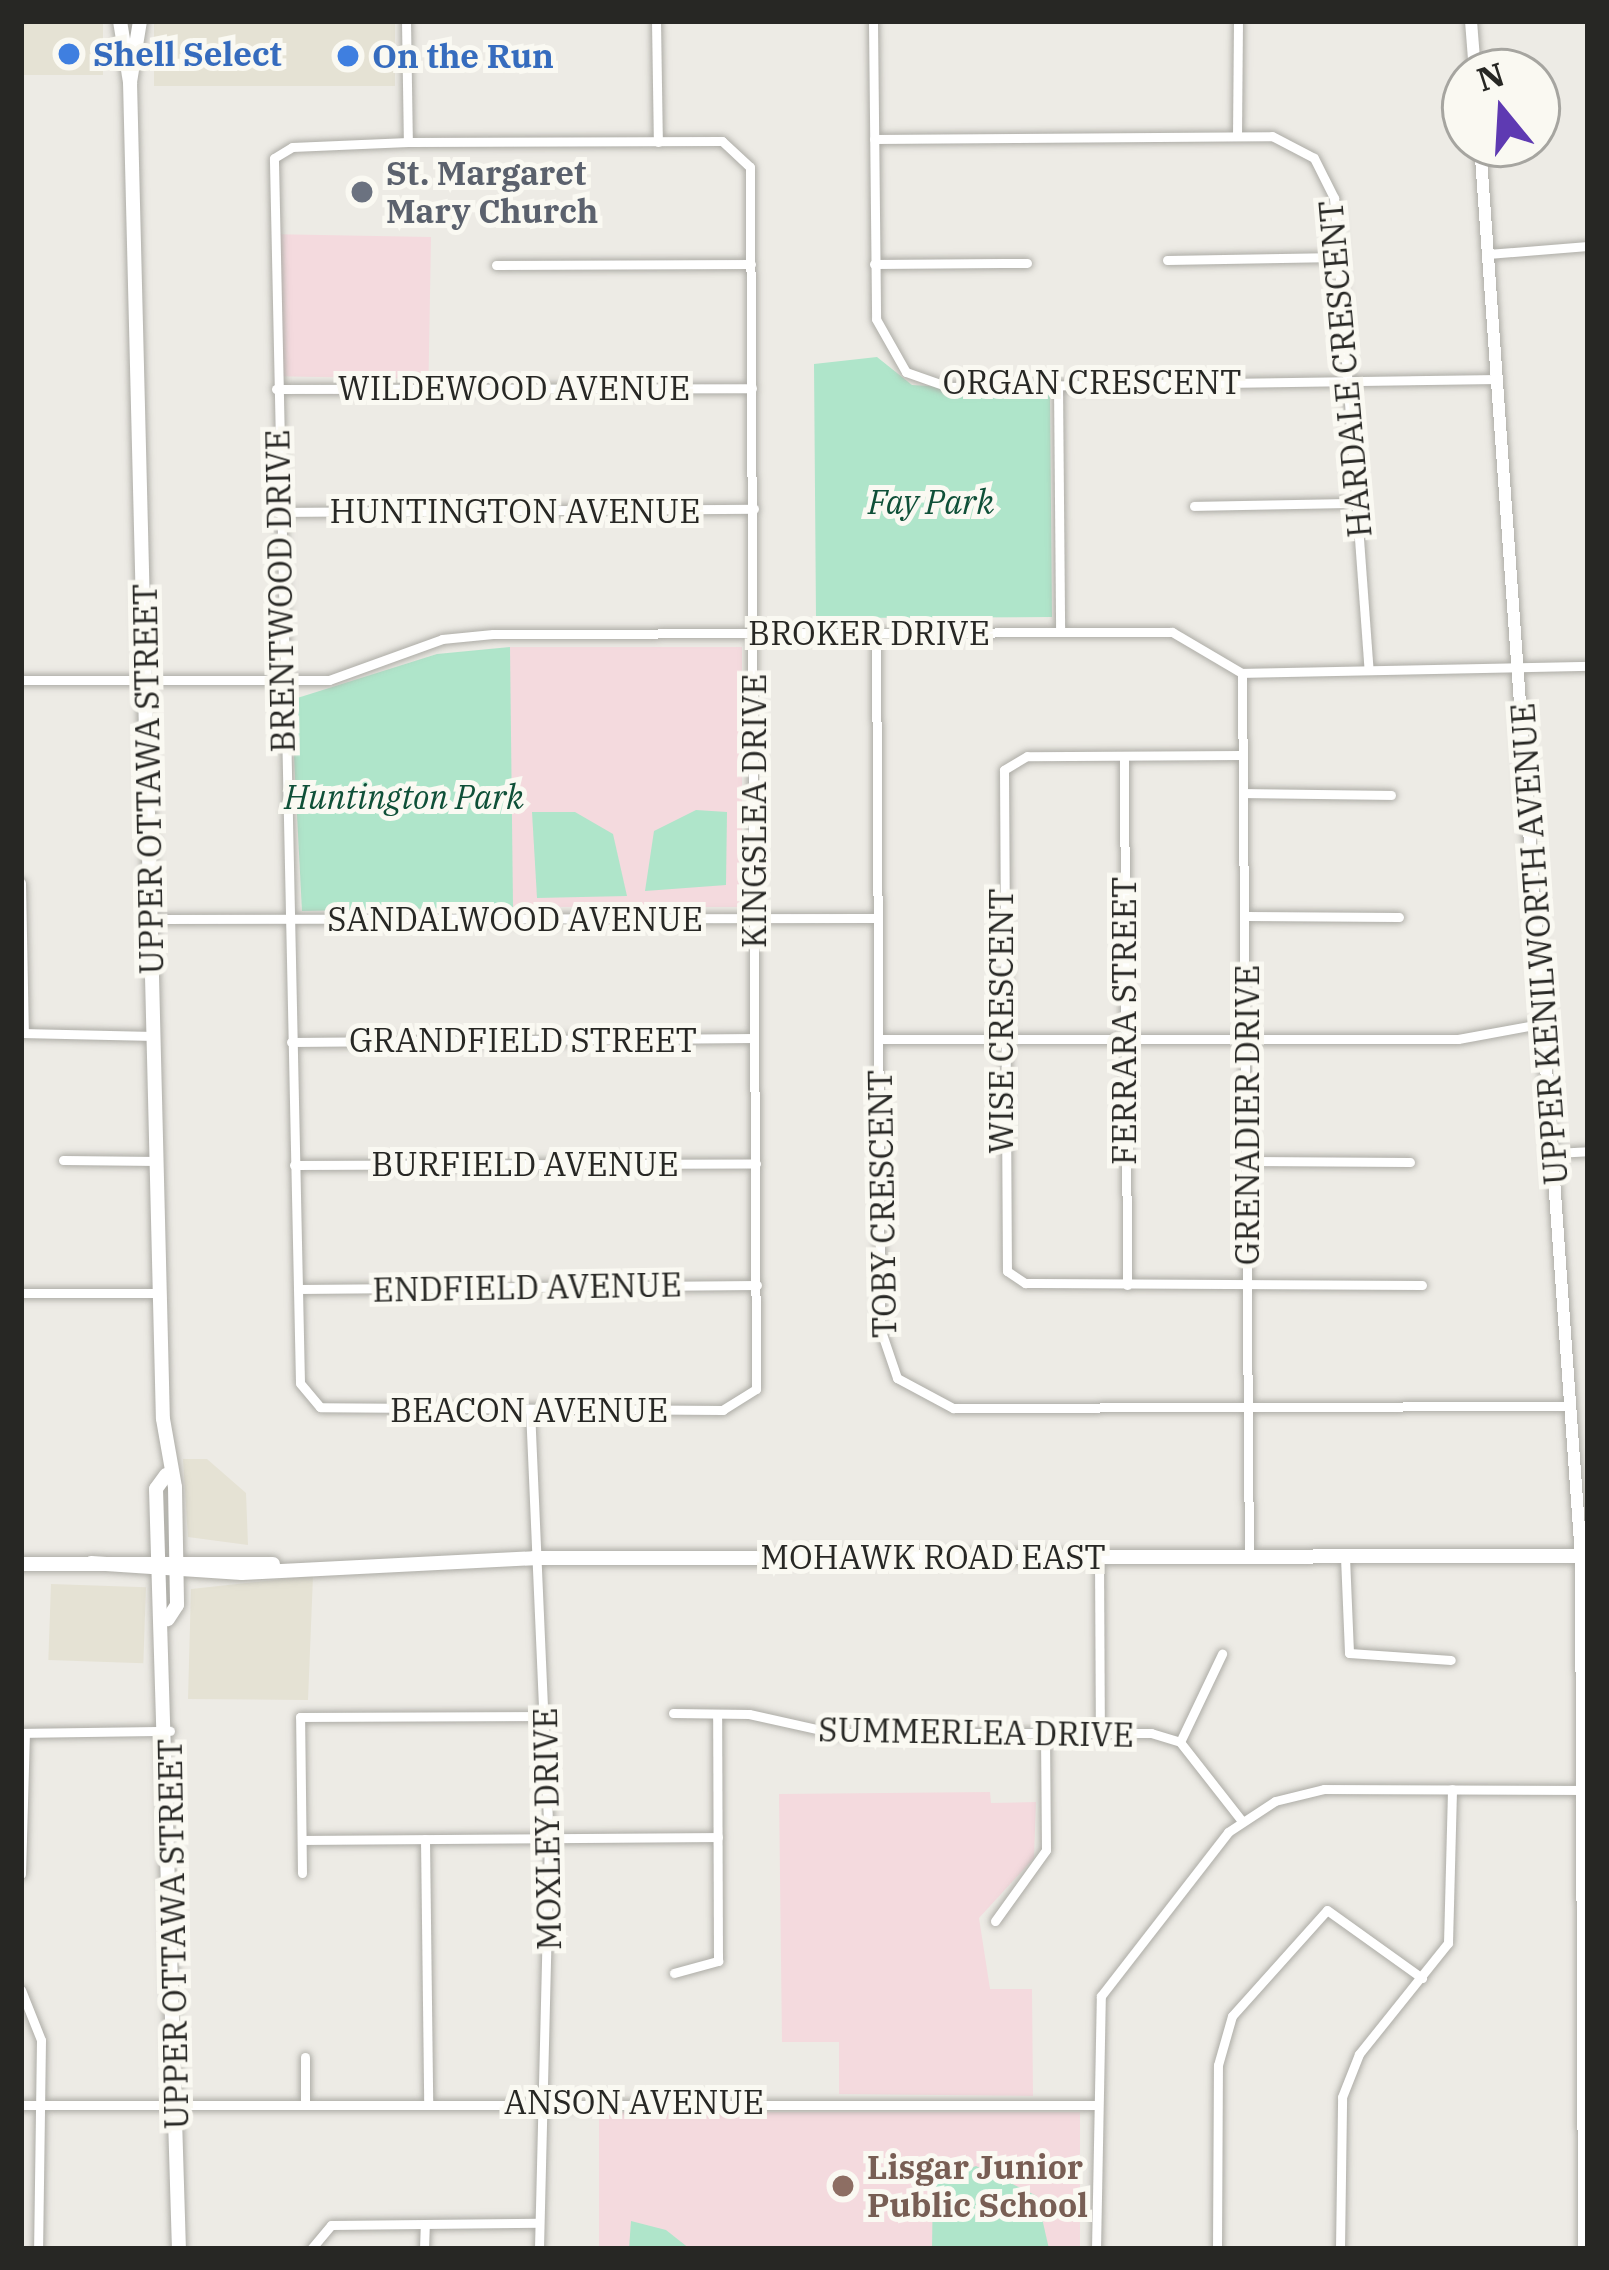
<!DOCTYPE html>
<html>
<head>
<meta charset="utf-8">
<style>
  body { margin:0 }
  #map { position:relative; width:1609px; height:2270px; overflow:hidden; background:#edebe5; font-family:"IBM Plex Serif",serif }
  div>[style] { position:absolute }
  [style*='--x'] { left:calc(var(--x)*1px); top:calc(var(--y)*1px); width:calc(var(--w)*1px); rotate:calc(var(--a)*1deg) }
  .built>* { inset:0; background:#e5e2d4; transform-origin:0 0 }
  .education>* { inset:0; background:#f4dade; transform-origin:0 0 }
  .green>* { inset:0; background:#afe5ca }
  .roads { filter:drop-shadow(0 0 3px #adaca6) drop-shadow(0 0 3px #adaca6) }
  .minor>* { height:9px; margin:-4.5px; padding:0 4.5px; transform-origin:4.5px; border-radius:4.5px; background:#fff }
  .tertiary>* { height:12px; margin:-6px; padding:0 6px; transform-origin:6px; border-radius:6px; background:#fff }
  .secondary>* { height:14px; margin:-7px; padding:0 7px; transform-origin:7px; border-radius:7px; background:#fff }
  .dots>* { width:33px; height:33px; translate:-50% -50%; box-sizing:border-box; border:6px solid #faf9f2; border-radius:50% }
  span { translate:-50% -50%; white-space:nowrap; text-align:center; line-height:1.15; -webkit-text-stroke:10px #faf9f2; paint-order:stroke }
  .shop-label { font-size:33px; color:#366cbe; font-weight:700 }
  .left { translate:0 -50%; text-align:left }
  .worship-label { font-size:33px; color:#5b616d; font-weight:700 }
  .street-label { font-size:33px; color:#272724 }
  .park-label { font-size:33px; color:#0f5038; font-style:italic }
  .education-label { font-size:33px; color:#785e54; font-weight:700 }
  .frame { position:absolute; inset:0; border:24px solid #272724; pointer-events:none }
  .north { position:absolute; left:1441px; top:48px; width:120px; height:120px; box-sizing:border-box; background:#faf9f2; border:3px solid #a6a5a0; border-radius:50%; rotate:342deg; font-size:33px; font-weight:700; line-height:48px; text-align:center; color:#272724 }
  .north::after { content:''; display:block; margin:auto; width:42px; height:54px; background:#5e3ab2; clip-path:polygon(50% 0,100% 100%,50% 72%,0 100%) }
</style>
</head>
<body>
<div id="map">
  <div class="built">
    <div style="left:21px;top:21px;width:82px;height:54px"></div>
    <div style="left:154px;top:21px;width:241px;height:65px"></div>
    <div style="clip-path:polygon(183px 1459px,207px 1459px,246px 1493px,248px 1545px,188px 1537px)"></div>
    <div style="clip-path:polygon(313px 1576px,308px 1700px,188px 1699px,191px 1589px)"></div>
    <div style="left:51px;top:1584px;width:95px;height:76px;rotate:2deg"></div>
  </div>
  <div class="education">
    <div style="left:431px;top:237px;width:142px;height:151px;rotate:91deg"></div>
    <div style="left:510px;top:647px;width:232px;height:260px"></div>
    <div style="clip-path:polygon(990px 1792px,991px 1803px,1036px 1802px,1034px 1858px,979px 1918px,990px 1989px,1032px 1989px,1033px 2096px,839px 2094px,839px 2042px,782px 2042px,779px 1794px)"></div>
    <div style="left:599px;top:2112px;width:481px;height:137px"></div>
  </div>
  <div class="green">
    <div style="clip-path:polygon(877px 357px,912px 385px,1050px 393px,1052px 617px,816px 618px,814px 364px)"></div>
    <div style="clip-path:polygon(510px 647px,513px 907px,302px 911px,291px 700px,437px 654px)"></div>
    <div style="clip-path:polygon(696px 810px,727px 812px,726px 885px,645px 891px,654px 831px)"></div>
    <div style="clip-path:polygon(532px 812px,575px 812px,613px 834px,627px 896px,537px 898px)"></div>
    <div style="clip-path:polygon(976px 2166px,1037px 2196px,1049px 2249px,932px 2249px,933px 2182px)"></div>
    <div style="clip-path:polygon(631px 2221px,666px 2230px,690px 2249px,629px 2249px)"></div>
  </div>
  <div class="roads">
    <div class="minor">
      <div style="--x:406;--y:21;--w:121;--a:89.1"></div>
      <div style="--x:656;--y:21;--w:121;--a:89.1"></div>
      <div style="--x:873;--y:21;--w:298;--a:89.4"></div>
      <div style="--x:876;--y:319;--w:61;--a:60.5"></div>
      <div style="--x:906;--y:372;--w:46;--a:19.2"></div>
      <div style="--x:949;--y:387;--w:549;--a:-0.83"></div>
      <div style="--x:1237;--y:136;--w:115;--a:-89.5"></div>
      <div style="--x:874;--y:139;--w:398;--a:-0.4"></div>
      <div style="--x:1272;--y:136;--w:47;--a:27.6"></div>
      <div style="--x:1314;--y:158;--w:45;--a:63.4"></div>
      <div style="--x:1334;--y:198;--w:473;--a:85.8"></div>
      <div style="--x:722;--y:141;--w:38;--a:43"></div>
      <div style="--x:750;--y:167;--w:1222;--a:89.72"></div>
      <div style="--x:756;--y:1389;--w:39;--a:148"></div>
      <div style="--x:723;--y:1410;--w:403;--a:-179.6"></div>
      <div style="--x:320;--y:1407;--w:31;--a:-130"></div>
      <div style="--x:300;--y:1383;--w:1225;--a:-91.22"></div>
      <div style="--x:274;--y:158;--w:21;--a:-31"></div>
      <div style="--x:292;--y:147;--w:116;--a:-2.5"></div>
      <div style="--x:408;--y:142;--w:314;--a:-0.2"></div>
      <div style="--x:1488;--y:254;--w:100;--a:-4.6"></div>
      <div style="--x:1167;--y:260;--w:171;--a:-1"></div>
      <div style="--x:874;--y:264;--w:153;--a:-0.4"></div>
      <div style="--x:496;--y:265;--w:255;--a:-0.2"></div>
      <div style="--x:1058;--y:385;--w:247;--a:89.5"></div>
      <div style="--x:276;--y:389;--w:476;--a:-0.1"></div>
      <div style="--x:1194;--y:506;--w:163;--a:-1.1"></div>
      <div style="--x:277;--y:512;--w:477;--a:-0.4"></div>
      <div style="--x:876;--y:633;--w:695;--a:89.67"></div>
      <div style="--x:880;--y:1328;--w:53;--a:71.2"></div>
      <div style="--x:897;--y:1378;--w:64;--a:28.2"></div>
      <div style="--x:953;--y:1408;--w:617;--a:-0.19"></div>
      <div style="--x:1242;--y:673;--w:885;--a:89.55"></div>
      <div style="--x:21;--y:680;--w:308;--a:0"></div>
      <div style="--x:329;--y:680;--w:120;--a:-19.9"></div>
      <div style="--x:442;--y:639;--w:51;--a:-5.6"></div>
      <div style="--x:493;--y:634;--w:679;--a:-0.17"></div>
      <div style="--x:1172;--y:632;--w:81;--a:30.4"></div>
      <div style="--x:1242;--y:673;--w:346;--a:-1.2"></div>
      <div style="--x:1243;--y:755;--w:216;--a:179.7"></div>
      <div style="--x:1027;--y:756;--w:27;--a:149"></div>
      <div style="--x:1004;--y:770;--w:501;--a:89.66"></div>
      <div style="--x:1007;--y:1271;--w:22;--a:34"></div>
      <div style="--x:1025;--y:1283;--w:397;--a:0.3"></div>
      <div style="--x:1124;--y:758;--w:527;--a:89.67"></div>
      <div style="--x:1244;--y:793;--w:147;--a:0.8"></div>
      <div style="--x:21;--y:883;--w:150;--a:88.9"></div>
      <div style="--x:1246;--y:916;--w:153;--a:0.4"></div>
      <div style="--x:152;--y:919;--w:726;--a:-0.08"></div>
      <div style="--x:21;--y:1033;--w:133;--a:1.3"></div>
      <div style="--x:880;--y:1039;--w:578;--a:0"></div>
      <div style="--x:1458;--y:1039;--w:88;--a:-10.4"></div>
      <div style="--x:291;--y:1042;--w:463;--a:-0.5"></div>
      <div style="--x:1555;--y:1153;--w:33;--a:-3"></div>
      <div style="--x:63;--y:1160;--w:95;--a:0.6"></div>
      <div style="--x:1249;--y:1161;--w:161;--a:0.4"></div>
      <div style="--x:294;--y:1165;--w:462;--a:-0.2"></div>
      <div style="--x:298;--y:1289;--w:459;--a:-0.5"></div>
      <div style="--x:21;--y:1293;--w:140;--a:0"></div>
      <div style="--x:530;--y:1409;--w:430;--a:87.5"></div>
      <div style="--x:549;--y:1839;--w:410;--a:91.4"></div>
      <div style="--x:1099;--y:1557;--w:175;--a:89.7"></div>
      <div style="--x:1345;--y:1557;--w:96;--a:87.6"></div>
      <div style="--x:1349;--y:1653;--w:102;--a:3.9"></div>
      <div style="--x:673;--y:1713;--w:76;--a:0.8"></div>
      <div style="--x:749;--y:1714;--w:87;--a:12.6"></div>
      <div style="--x:834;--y:1733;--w:317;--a:0"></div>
      <div style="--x:1151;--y:1733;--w:30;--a:17"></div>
      <div style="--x:1180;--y:1742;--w:100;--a:51.9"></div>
      <div style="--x:21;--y:1733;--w:149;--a:-0.8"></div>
      <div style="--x:1180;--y:1742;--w:98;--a:-64.5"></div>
      <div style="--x:425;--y:1839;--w:262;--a:89.3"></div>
      <div style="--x:303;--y:1840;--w:415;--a:-0.4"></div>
      <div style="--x:302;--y:1873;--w:156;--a:-90.7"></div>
      <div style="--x:300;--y:1717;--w:247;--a:-0.2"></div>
      <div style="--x:21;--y:1874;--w:141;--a:-88.4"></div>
      <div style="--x:995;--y:1921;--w:87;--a:-54.3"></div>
      <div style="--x:1046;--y:1850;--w:119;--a:-90.5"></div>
      <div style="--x:674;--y:1973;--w:46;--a:-15.3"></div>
      <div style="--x:718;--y:1961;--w:247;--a:-90.2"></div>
      <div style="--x:21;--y:1990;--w:54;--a:68.2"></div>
      <div style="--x:41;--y:2040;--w:209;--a:90.8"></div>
      <div style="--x:305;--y:2057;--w:43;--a:90"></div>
      <div style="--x:21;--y:2105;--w:1073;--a:0"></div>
      <div style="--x:311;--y:2249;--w:31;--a:-50"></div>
      <div style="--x:331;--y:2225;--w:208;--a:-0.6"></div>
      <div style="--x:424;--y:2249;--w:25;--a:-88"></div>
      <div style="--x:1096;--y:2249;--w:253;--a:-88.9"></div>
      <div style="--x:1101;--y:1996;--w:207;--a:-52.2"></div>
      <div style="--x:1228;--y:1832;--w:56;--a:-33.4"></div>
      <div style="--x:1275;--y:1801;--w:50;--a:-13.8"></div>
      <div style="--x:1324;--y:1789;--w:259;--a:0.2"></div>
      <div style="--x:1217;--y:2249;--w:184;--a:-89.7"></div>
      <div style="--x:1218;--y:2065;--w:51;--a:-74.1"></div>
      <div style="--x:1232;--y:2016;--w:142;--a:-48.1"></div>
      <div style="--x:1327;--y:1910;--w:117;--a:35.6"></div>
      <div style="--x:1340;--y:2249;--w:152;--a:-89.2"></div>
      <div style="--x:1342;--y:2097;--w:46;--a:-68.4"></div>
      <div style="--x:1359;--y:2054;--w:142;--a:-51.3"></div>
      <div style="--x:1448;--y:1943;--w:154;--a:-88.5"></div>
    </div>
    <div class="tertiary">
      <div style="--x:1471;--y:21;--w:51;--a:85.5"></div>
      <div style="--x:1480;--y:144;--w:1416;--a:85.91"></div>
      <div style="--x:1581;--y:1556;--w:693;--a:89.75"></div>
    </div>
    <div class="secondary">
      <div style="--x:120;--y:21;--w:62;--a:80.7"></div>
      <div style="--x:130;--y:82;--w:1337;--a:88.59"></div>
      <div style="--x:163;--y:1419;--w:69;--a:80"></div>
      <div style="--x:175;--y:1487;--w:118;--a:89"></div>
      <div style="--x:177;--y:1605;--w:17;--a:123"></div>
      <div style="--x:130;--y:82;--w:62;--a:-80.7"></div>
      <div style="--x:166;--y:1475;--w:17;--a:126"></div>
      <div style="--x:156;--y:1489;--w:760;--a:88.27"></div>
      <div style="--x:91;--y:1563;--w:151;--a:3.8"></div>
      <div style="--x:242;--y:1573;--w:292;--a:-2.9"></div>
      <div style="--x:534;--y:1558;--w:1054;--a:-0.11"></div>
      <div style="--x:21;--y:1564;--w:252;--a:0"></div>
    </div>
  </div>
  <div class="dots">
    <div style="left:69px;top:54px;background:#3f7fe0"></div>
    <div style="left:348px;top:56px;background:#3f7fe0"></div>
    <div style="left:362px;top:192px;background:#6b7280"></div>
    <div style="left:843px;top:2186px;background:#8d6e63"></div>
  </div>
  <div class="shop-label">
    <span class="left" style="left:93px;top:54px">Shell Select</span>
    <span class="left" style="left:372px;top:56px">On the Run</span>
  </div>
  <div class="worship-label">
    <span class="left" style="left:386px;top:192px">St. Margaret<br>Mary Church</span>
  </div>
  <div class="street-label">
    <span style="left:1345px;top:369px;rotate:-95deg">HARDALE CRESCENT</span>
    <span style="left:1092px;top:382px">ORGAN CRESCENT</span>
    <span style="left:514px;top:388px">WILDEWOOD AVENUE</span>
    <span style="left:515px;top:511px">HUNTINGTON AVENUE</span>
    <span style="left:280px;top:591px;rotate:-91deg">BRENTWOOD DRIVE</span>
    <span style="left:869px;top:633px">BROKER DRIVE</span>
    <span style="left:148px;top:779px;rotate:-91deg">UPPER OTTAWA STREET</span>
    <span style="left:754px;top:811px;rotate:-90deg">KINGSLEA DRIVE</span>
    <span style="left:515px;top:919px">SANDALWOOD AVENUE</span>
    <span style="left:1539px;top:944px;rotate:-94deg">UPPER KENILWORTH AVENUE</span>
    <span style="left:1001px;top:1021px;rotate:-90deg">WISE CRESCENT</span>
    <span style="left:1124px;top:1021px;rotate:-90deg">FERRARA STREET</span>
    <span style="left:523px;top:1040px">GRANDFIELD STREET</span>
    <span style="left:1247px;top:1115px;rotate:-90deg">GRENADIER DRIVE</span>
    <span style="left:525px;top:1164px">BURFIELD AVENUE</span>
    <span style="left:882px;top:1204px;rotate:-91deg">TOBY CRESCENT</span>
    <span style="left:527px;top:1287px;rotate:-1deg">ENDFIELD AVENUE</span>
    <span style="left:529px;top:1410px">BEACON AVENUE</span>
    <span style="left:933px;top:1557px">MOHAWK ROAD EAST</span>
    <span style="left:976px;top:1732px;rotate:1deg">SUMMERLEA DRIVE</span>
    <span style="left:547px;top:1829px;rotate:-91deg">MOXLEY DRIVE</span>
    <span style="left:173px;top:1934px;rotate:-91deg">UPPER OTTAWA STREET</span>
    <span style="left:634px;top:2102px">ANSON AVENUE</span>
  </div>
  <div class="park-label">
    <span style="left:931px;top:502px">Fay Park</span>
    <span style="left:404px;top:797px">Huntington Park</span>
  </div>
  <div class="education-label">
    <span class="left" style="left:867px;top:2186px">Lisgar Junior<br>Public School</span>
  </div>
  <div class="frame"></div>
  <div class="north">N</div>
</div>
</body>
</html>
